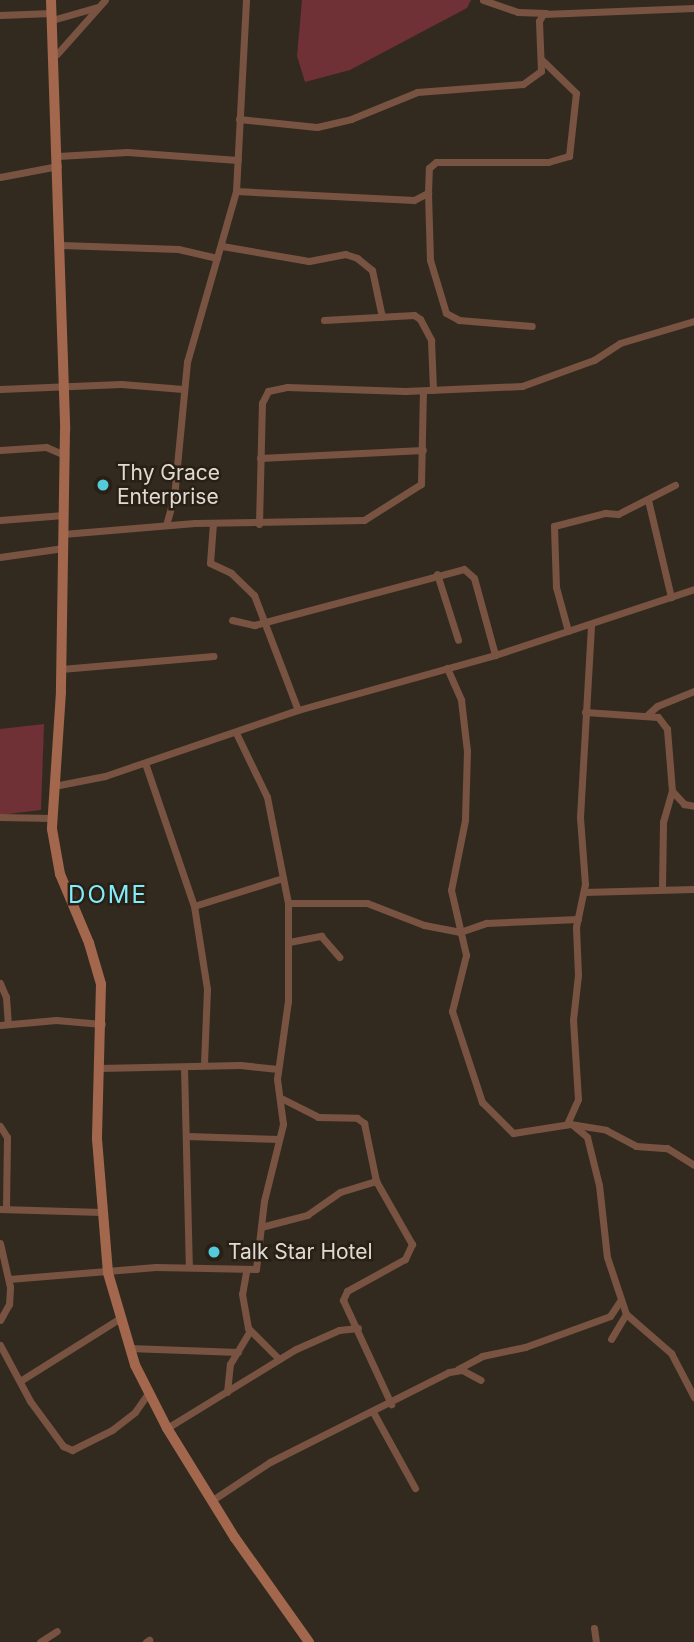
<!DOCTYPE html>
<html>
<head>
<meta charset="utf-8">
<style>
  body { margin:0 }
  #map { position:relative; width:694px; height:1642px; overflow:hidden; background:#332a1f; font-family:Inter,sans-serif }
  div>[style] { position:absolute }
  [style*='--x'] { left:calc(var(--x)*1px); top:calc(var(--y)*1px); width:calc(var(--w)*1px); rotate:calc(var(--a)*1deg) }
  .green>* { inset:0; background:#6f3036 }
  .street>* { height:7px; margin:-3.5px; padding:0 3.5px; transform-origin:3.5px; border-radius:3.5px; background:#795342 }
  .secondary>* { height:10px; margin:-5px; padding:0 5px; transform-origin:5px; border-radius:5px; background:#a3674e }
  .dots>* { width:19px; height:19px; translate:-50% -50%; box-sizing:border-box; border:4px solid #292015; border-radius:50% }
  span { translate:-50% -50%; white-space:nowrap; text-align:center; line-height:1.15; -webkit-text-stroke:5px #292015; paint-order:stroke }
  .poi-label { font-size:21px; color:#e0dad3 }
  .left { translate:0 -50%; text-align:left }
  .quarter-label { font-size:24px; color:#83ecfb; letter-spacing:2px }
</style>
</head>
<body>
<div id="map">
  <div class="green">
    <div style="clip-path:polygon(302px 0,471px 0,467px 8px,350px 70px,305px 82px,297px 56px)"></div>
    <div style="clip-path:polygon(44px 724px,41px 810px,0 815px,0 729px)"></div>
  </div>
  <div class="street">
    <div style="--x:483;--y:0;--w:37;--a:19"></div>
    <div style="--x:518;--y:12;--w:28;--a:2"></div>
    <div style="--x:0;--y:15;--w:52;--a:-2.2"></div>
    <div style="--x:52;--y:20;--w:48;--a:-15.8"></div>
    <div style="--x:57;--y:54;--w:72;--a:-48.4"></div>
    <div style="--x:239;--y:119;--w:78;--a:5.9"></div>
    <div style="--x:317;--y:127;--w:35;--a:-13"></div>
    <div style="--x:351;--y:119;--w:71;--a:-22.2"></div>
    <div style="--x:417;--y:92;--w:106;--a:-4.3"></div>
    <div style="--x:523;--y:84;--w:22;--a:-36"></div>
    <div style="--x:541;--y:71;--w:50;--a:-92.3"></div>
    <div style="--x:539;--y:21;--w:8;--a:-60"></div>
    <div style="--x:543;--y:14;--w:151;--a:-2.3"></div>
    <div style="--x:58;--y:156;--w:69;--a:-3.3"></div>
    <div style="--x:127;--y:152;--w:111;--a:4.1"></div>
    <div style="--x:0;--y:177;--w:59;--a:-10.7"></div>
    <div style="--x:236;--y:191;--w:178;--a:2.9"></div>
    <div style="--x:414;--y:200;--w:16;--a:-27"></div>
    <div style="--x:428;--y:193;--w:25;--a:-88"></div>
    <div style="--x:429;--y:168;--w:9;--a:-41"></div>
    <div style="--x:436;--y:162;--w:112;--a:0"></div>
    <div style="--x:548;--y:162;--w:22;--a:-16"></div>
    <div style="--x:569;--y:156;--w:63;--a:-83.7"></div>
    <div style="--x:576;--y:93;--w:47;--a:-135.9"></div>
    <div style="--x:428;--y:193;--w:67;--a:88.3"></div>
    <div style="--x:430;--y:260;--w:55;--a:73.2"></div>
    <div style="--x:446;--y:313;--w:15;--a:28"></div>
    <div style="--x:459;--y:320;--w:73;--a:4.7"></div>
    <div style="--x:61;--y:245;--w:117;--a:2"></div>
    <div style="--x:178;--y:249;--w:40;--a:13"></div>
    <div style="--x:222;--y:246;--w:88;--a:9.8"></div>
    <div style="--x:309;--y:261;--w:37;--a:-11"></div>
    <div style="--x:345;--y:254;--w:13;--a:18"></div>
    <div style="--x:357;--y:258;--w:19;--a:39"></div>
    <div style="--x:372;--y:270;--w:48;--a:78"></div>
    <div style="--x:324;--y:320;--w:90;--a:-3.2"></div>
    <div style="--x:414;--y:315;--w:7;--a:34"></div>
    <div style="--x:420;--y:319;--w:24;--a:62"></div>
    <div style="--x:431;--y:340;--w:50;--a:87.7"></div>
    <div style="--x:0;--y:389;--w:121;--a:-2.4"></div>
    <div style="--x:121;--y:384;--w:62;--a:4.6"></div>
    <div style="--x:0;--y:450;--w:46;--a:-3.7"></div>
    <div style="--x:46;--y:447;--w:21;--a:23"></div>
    <div style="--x:260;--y:458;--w:163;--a:-2.8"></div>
    <div style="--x:648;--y:500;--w:100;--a:76.7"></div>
    <div style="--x:0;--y:520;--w:64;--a:-4.5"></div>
    <div style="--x:213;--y:523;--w:40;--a:94.3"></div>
    <div style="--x:210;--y:563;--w:23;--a:25"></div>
    <div style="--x:231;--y:573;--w:32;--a:44"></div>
    <div style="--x:254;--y:595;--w:123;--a:69.1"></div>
    <div style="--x:259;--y:524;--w:121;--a:-88.6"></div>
    <div style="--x:262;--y:403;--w:13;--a:-63"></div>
    <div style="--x:268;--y:391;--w:19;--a:-12"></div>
    <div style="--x:287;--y:387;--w:118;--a:1.9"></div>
    <div style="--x:405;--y:391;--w:117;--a:-2.4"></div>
    <div style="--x:522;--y:386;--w:77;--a:-19.9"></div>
    <div style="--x:594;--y:360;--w:31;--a:-33"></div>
    <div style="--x:620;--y:343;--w:77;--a:-16.6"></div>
    <div style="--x:166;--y:525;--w:29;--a:-74"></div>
    <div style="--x:174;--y:497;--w:136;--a:-84.5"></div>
    <div style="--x:187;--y:362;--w:178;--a:-74"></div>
    <div style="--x:236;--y:191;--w:191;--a:-87"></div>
    <div style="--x:63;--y:534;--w:132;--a:-4.8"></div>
    <div style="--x:195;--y:523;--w:169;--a:-1"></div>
    <div style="--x:364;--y:520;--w:67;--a:-32.3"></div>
    <div style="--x:421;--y:484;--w:93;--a:-88.8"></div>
    <div style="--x:0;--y:557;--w:64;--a:-8.1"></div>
    <div style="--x:437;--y:574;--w:69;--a:72.3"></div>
    <div style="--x:232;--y:620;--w:23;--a:13"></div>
    <div style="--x:254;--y:625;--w:217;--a:-14.9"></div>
    <div style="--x:464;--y:569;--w:13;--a:42"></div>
    <div style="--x:474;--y:578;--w:80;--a:74.7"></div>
    <div style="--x:568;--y:631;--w:46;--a:-105.3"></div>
    <div style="--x:556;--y:587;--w:61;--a:-91.9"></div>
    <div style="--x:554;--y:526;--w:53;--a:-14.3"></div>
    <div style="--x:605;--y:513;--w:13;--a:4"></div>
    <div style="--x:618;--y:514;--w:64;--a:-27"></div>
    <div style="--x:447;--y:668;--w:35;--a:66"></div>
    <div style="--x:461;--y:700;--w:51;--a:83.3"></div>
    <div style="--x:467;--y:751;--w:69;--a:91.7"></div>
    <div style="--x:465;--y:820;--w:71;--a:101.3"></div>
    <div style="--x:451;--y:890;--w:67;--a:77"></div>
    <div style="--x:466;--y:955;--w:58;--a:104"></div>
    <div style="--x:452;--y:1011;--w:96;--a:71.8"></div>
    <div style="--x:482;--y:1102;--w:44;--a:45"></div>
    <div style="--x:513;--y:1133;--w:58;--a:-9"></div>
    <div style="--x:570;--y:1124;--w:36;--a:9"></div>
    <div style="--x:606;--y:1130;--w:34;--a:28"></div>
    <div style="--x:636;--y:1146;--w:31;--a:4"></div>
    <div style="--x:667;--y:1148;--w:32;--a:32"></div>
    <div style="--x:61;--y:669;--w:153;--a:-4.9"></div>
    <div style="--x:585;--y:712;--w:73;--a:3.9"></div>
    <div style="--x:658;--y:717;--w:15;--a:53"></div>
    <div style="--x:667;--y:729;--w:62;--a:85.4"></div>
    <div style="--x:672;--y:791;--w:18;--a:47"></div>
    <div style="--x:684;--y:804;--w:10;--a:11"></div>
    <div style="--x:647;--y:715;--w:13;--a:-42"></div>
    <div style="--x:657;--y:706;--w:40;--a:-22"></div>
    <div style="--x:145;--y:763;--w:151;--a:71.1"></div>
    <div style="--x:194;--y:906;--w:84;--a:81.1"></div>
    <div style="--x:207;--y:989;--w:76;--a:92.3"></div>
    <div style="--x:54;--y:786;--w:52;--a:-11.1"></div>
    <div style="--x:105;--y:776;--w:204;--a:-18.9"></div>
    <div style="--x:298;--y:710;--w:205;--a:-15.6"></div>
    <div style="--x:495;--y:655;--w:210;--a:-18.3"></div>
    <div style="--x:0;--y:817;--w:52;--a:1.1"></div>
    <div style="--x:662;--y:888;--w:66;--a:-89.1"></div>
    <div style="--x:663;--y:822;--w:32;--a:-74"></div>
    <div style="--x:584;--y:892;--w:110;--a:-1.6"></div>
    <div style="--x:288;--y:903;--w:79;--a:0"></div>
    <div style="--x:367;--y:903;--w:61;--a:21.1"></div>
    <div style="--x:424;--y:925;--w:37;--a:11"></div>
    <div style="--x:460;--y:932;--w:28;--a:-19"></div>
    <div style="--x:486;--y:923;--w:92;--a:-2.5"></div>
    <div style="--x:194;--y:906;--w:93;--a:-17.5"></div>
    <div style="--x:289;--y:942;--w:33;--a:-11"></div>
    <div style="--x:321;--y:936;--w:28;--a:49"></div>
    <div style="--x:0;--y:983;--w:15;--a:67"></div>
    <div style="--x:6;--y:997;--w:26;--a:86"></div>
    <div style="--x:0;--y:1025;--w:56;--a:-5.1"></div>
    <div style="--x:56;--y:1020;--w:46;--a:5"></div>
    <div style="--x:184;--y:1067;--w:200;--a:88.6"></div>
    <div style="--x:99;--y:1068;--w:141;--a:-1.2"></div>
    <div style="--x:240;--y:1065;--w:38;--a:6"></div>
    <div style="--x:283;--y:1099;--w:39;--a:27"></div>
    <div style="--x:318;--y:1117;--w:39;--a:1"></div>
    <div style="--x:357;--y:1118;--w:9;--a:36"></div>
    <div style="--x:364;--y:1123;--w:59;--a:78.3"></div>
    <div style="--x:376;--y:1181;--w:73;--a:60.3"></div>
    <div style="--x:412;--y:1244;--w:17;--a:115"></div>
    <div style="--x:405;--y:1259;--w:66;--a:151.1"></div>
    <div style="--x:347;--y:1291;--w:10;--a:114"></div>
    <div style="--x:343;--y:1300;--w:115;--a:65.2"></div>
    <div style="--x:567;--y:1124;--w:27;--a:-66"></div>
    <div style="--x:578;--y:1099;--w:79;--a:-93.6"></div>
    <div style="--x:573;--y:1020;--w:45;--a:-83.7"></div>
    <div style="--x:578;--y:975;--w:48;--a:-92.4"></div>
    <div style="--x:576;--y:927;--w:44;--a:-78.2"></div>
    <div style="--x:585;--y:884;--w:67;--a:-94.3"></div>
    <div style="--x:580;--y:817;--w:192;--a:-86.7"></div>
    <div style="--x:0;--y:1126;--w:13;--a:58"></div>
    <div style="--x:7;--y:1137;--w:71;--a:90.8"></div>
    <div style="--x:574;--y:1126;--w:17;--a:40"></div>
    <div style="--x:587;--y:1137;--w:49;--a:76"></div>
    <div style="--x:599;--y:1185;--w:72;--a:83.7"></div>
    <div style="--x:607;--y:1257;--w:60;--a:71.6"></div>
    <div style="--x:626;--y:1314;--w:29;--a:121"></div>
    <div style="--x:187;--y:1136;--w:92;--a:1.9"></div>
    <div style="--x:0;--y:1209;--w:102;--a:1.7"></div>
    <div style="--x:261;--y:1227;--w:48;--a:-14.6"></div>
    <div style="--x:307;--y:1215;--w:40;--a:-34.9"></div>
    <div style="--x:340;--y:1192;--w:38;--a:-17"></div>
    <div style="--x:0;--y:1243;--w:45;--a:77.2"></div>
    <div style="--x:10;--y:1287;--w:17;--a:93"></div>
    <div style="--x:9;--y:1304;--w:18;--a:119"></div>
    <div style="--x:246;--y:1272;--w:22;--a:100"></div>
    <div style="--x:242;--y:1294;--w:35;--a:80"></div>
    <div style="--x:248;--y:1328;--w:44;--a:45"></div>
    <div style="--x:9;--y:1279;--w:147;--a:-4.7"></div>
    <div style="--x:156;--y:1267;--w:100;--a:1.1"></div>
    <div style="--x:256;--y:1269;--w:68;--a:-83.3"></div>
    <div style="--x:264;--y:1201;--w:79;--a:-76.1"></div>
    <div style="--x:283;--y:1124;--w:45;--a:-97.6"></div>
    <div style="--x:277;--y:1079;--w:79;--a:-82"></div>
    <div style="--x:288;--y:1001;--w:98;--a:-90"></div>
    <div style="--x:288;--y:903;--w:108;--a:-101.2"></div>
    <div style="--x:267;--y:797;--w:71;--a:-115.8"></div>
    <div style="--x:626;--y:1314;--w:60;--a:40.9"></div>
    <div style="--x:671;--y:1353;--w:50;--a:62.4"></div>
    <div style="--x:0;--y:1345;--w:64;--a:61.8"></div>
    <div style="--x:30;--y:1401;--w:56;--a:53.7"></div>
    <div style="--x:63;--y:1446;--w:10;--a:24"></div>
    <div style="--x:72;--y:1450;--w:45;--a:-26.6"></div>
    <div style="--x:112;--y:1430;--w:29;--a:-38"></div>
    <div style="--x:135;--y:1412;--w:24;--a:-55"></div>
    <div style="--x:129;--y:1348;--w:109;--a:2.1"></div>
    <div style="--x:458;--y:1369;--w:27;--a:-28"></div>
    <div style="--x:482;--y:1356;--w:44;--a:-11.8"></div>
    <div style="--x:525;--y:1347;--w:90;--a:-20"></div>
    <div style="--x:610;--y:1316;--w:18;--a:-56"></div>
    <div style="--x:20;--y:1381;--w:117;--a:-32.1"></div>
    <div style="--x:227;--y:1392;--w:28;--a:-84"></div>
    <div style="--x:230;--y:1364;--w:39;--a:-59"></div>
    <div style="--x:373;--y:1412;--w:87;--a:61.1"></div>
    <div style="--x:167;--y:1428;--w:151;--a:-31.5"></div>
    <div style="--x:296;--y:1349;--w:47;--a:-23.8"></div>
    <div style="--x:339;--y:1330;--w:19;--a:-6"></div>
    <div style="--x:211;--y:1501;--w:71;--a:-33.5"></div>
    <div style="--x:270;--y:1462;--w:200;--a:-26.7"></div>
    <div style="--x:449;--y:1372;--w:13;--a:-9"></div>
    <div style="--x:462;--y:1370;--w:21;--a:28"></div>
    <div style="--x:594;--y:1628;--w:14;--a:82"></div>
    <div style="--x:40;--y:1642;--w:20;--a:-33"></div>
    <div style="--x:146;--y:1642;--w:4;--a:-34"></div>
  </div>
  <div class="secondary">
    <div style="--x:51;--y:0;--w:430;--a:88.1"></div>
    <div style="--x:65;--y:430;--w:262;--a:90.9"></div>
    <div style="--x:61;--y:692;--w:137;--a:93.8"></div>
    <div style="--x:52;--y:829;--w:46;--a:79.9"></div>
    <div style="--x:60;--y:874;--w:75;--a:67.2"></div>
    <div style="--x:89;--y:943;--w:43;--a:73.7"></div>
    <div style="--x:101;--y:984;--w:155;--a:91.5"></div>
    <div style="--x:97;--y:1139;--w:134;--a:85.3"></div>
    <div style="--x:108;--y:1273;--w:96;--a:73.6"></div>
    <div style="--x:135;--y:1365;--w:71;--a:63.1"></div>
    <div style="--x:167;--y:1428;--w:129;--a:58.3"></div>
    <div style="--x:235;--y:1538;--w:128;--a:54.6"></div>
  </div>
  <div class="dots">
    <div style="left:103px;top:485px;background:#53cbdb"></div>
    <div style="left:214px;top:1252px;background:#53cbdb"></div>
  </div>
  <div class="poi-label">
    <span class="left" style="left:117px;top:485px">Thy Grace<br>Enterprise</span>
    <span class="left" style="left:228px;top:1252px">Talk Star Hotel</span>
  </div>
  <div class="quarter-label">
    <span style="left:108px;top:895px">DOME</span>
  </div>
</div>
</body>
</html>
